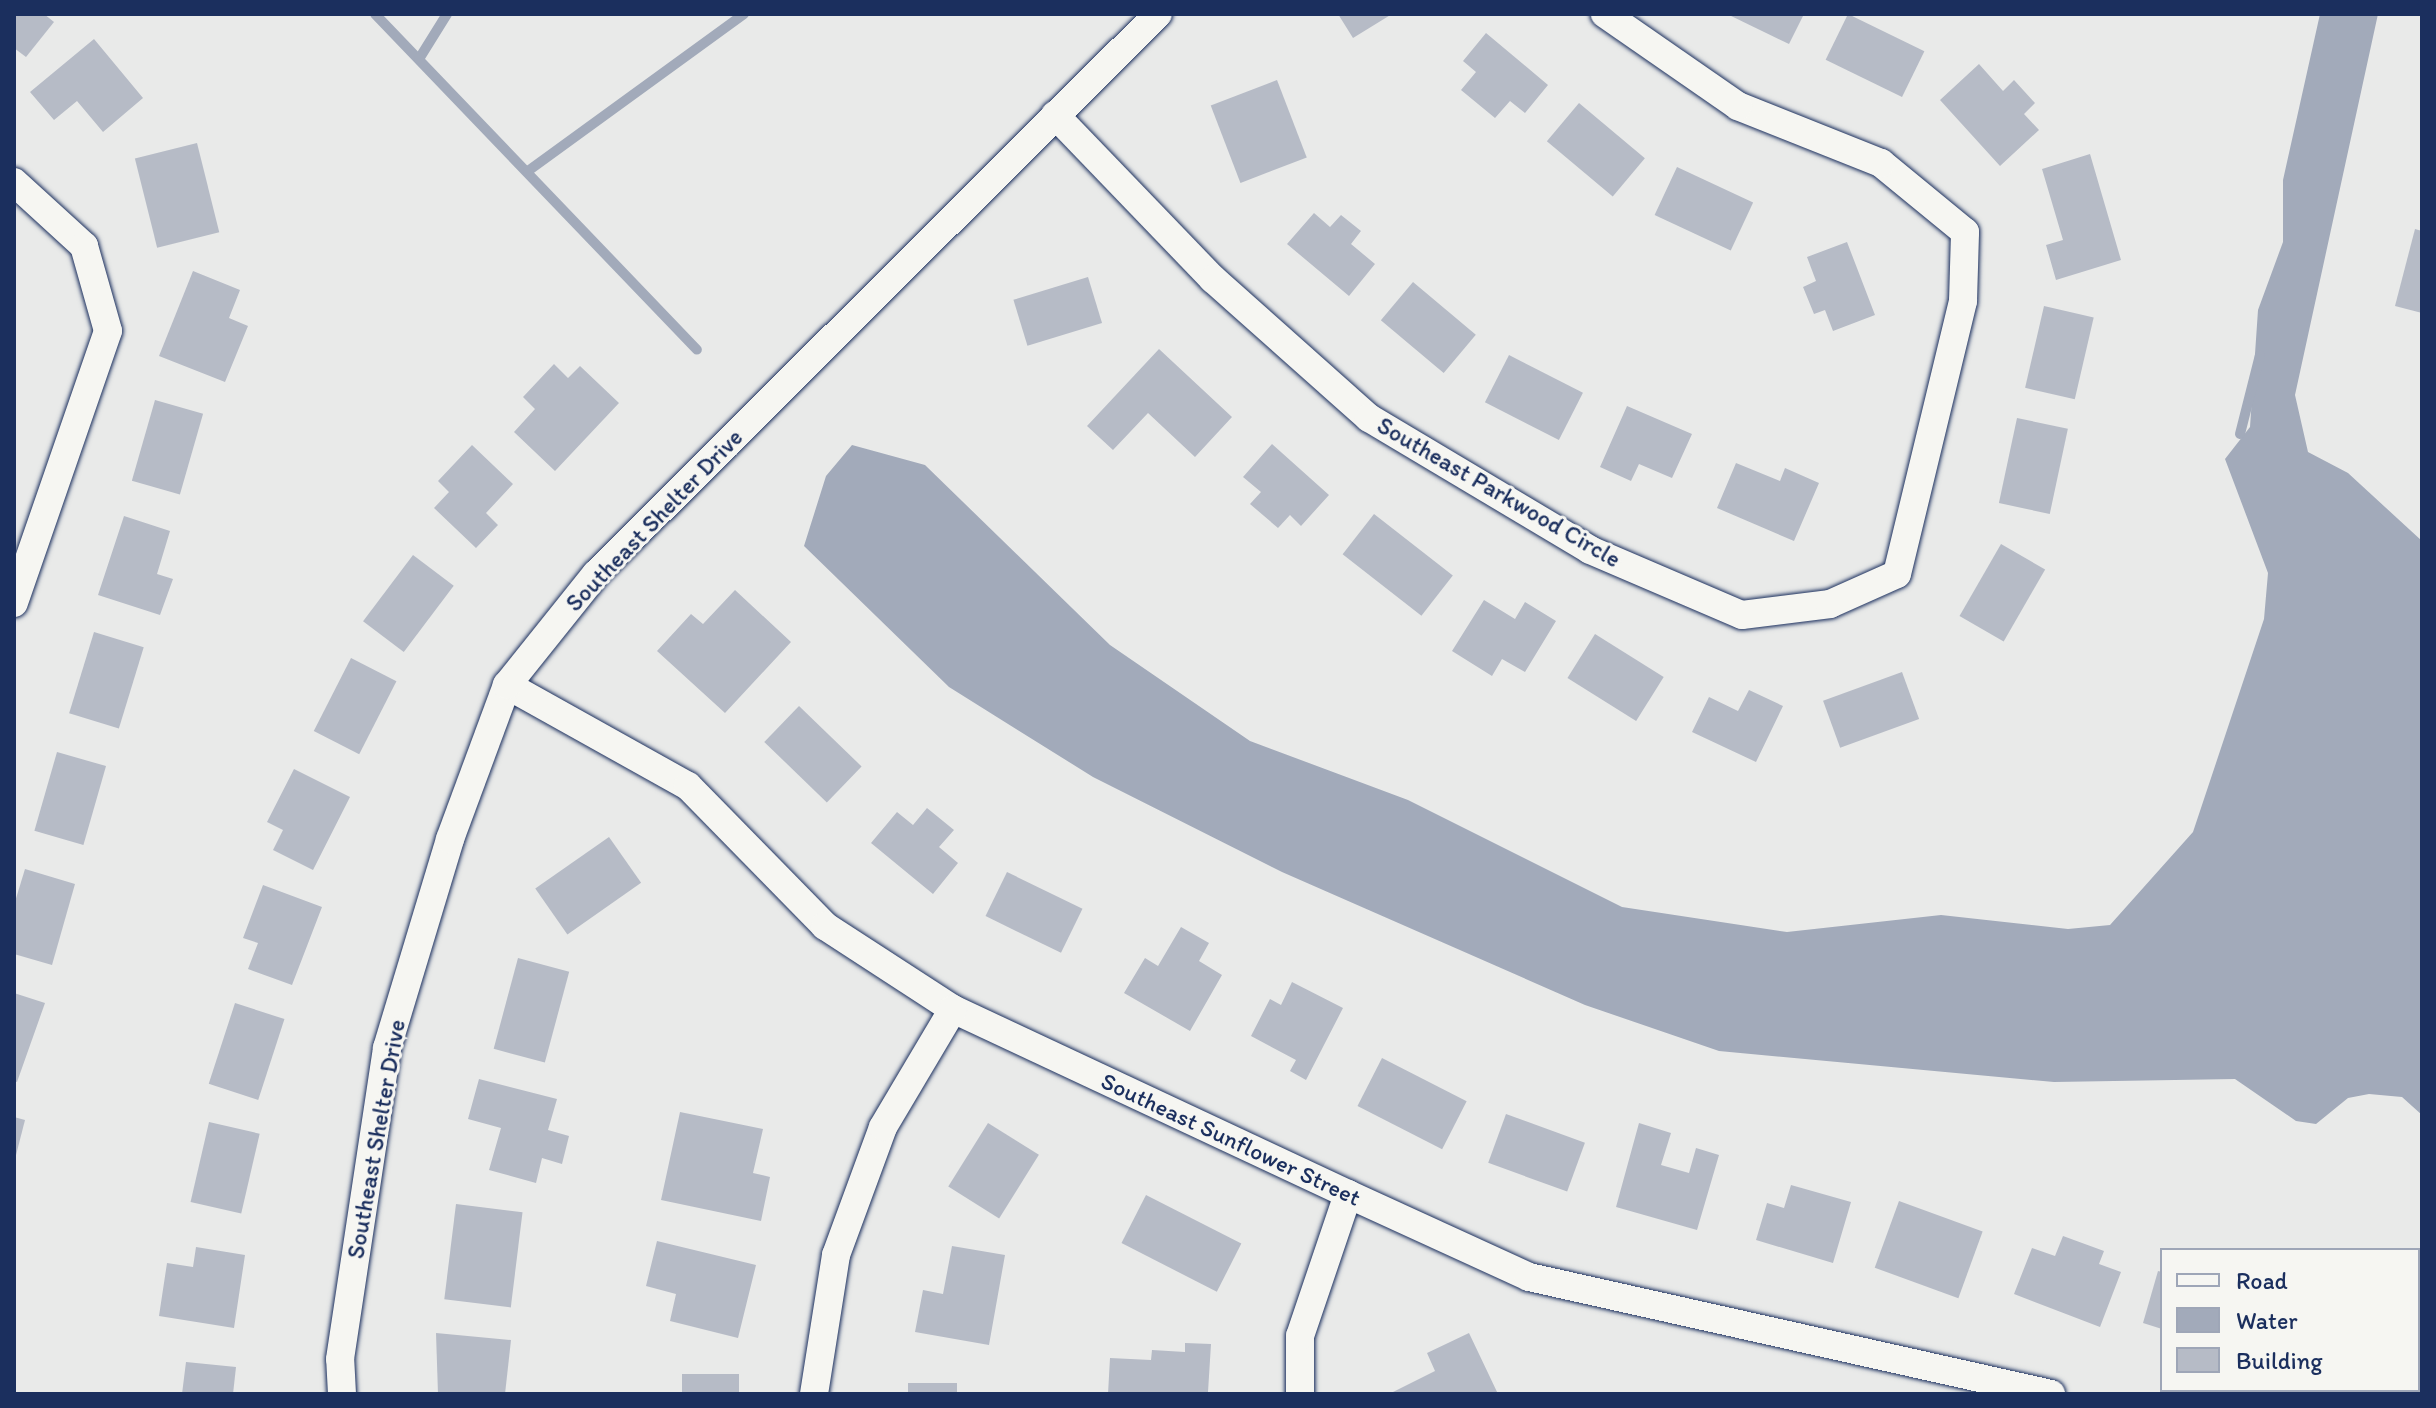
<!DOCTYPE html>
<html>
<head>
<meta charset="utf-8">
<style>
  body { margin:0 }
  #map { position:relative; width:2436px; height:1408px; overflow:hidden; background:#e9eae9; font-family:Itim,sans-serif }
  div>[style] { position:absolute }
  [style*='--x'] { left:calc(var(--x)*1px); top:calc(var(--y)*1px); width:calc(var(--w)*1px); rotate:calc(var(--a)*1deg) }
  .water>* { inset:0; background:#a2aaba }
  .stream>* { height:10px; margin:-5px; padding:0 5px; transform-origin:5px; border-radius:5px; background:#a2aaba }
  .building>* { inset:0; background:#b6bbc6; transform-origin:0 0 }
  .roads { filter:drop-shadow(0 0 2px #1b2f5e) drop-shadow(0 0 2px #1b2f5e) }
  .street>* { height:28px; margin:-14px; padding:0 14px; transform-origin:14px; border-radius:14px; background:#f6f6f2 }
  span { translate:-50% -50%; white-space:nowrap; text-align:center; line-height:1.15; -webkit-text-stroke:6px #f6f6f2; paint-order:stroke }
  .street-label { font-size:24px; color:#1b2f5e }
  .frame { position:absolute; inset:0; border:16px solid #1b2f5e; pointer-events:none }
  .legend { position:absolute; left:2160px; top:1248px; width:260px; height:144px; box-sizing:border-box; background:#f6f6f2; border:2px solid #9ea6b7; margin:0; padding:10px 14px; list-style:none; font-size:24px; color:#1b2f5e }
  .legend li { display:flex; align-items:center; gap:16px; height:40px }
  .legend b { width:40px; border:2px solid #9ea6b7 }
</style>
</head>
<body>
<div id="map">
  <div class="water">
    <div style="clip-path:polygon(2320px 14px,2378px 14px,2295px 395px,2308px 452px,2348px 473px,2422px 541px,2422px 1115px,2402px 1097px,2369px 1094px,2348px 1098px,2316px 1124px,2296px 1121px,2235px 1079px,2054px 1082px,1719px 1051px,1585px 1005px,1282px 872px,1093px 777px,949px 687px,804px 546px,826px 476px,852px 445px,925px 465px,1110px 645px,1250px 741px,1408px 800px,1622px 907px,1787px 932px,1941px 915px,2068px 929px,2110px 925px,2193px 832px,2264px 619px,2268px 573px,2225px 459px,2250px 427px,2258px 310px,2283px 242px,2283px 180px)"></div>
  </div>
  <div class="stream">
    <div style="--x:375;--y:14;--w:465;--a:46.2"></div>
    <div style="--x:419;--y:59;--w:53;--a:-58.1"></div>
    <div style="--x:528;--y:171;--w:267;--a:-36"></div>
    <div style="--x:2240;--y:434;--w:81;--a:-75.8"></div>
  </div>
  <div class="building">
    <div style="clip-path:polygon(14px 14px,44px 14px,54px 22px,26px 57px,14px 48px)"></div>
    <div style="clip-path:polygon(1338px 14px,1392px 14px,1353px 38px)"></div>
    <div style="clip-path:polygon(1727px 14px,1804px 14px,1789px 44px)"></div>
    <div style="left:1848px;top:14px;width:85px;height:51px;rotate:26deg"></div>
    <div style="clip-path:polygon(1486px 33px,1548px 85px,1525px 113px,1510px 101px,1495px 118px,1461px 90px,1476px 72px,1463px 61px)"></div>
    <div style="clip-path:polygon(94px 39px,143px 98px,103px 132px,77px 101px,54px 120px,30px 92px)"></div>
    <div style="clip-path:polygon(1979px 64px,2003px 91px,2014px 80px,2035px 103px,2024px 114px,2039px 130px,2000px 166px,1940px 100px)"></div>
    <div style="left:1277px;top:80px;width:83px;height:71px;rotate:69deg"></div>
    <div style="left:1579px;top:103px;width:86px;height:50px;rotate:40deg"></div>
    <div style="left:197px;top:143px;width:92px;height:64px;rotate:76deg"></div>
    <div style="clip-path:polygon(2090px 154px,2121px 260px,2056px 280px,2046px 245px,2063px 240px,2042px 169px)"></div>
    <div style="left:1677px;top:167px;width:84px;height:53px;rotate:25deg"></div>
    <div style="clip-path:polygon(1314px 213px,1330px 227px,1341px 215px,1361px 231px,1351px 244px,1375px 264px,1349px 296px,1287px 244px)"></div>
    <div style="clip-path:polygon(2415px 229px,2422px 231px,2422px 313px,2395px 306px)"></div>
    <div style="clip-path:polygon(1847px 242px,1875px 315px,1833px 331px,1825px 310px,1814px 314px,1803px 287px,1816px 281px,1807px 257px)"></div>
    <div style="clip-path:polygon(193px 271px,240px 290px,229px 318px,248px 326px,225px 382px,159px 356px)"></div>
    <div style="left:1088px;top:277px;width:48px;height:78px;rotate:73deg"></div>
    <div style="left:1413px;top:282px;width:82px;height:50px;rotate:40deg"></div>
    <div style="left:2044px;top:306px;width:51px;height:84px;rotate:13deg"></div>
    <div style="clip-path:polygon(1159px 349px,1232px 417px,1195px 457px,1148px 413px,1113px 450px,1087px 426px)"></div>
    <div style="left:1509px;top:355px;width:83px;height:53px;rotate:27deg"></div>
    <div style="clip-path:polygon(554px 364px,568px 378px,580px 366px,619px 403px,555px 471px,514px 432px,535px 409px,523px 397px)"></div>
    <div style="left:155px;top:400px;width:50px;height:84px;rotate:16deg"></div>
    <div style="clip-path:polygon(1627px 406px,1692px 434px,1672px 478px,1639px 464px,1631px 481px,1600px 467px)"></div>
    <div style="left:2017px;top:418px;width:52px;height:87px;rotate:12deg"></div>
    <div style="clip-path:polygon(1272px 444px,1329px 495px,1301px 526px,1290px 515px,1278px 528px,1250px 504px,1261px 492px,1243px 477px)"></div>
    <div style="clip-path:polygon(472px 445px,513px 484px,486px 513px,498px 525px,476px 548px,434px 508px,449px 492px,438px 481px)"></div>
    <div style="clip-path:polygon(1736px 463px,1780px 481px,1785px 468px,1819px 483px,1794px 541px,1717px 508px)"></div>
    <div style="left:1374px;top:514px;width:100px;height:51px;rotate:38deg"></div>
    <div style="clip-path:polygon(124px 516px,170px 531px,157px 574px,173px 579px,160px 615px,98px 595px)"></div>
    <div style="left:2001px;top:544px;width:51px;height:83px;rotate:30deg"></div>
    <div style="left:413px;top:555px;width:51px;height:83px;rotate:37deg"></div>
    <div style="clip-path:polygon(735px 590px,791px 642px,725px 713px,657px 651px,691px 614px,703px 624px)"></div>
    <div style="clip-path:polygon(1484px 600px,1515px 619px,1525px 602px,1556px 621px,1525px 672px,1502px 659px,1492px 676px,1452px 651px)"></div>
    <div style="left:94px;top:632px;width:52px;height:85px;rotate:17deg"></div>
    <div style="left:1595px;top:634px;width:81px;height:52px;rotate:32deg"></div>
    <div style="left:351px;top:658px;width:51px;height:82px;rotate:27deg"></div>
    <div style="left:1902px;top:672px;width:50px;height:84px;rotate:70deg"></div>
    <div style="clip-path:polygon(1749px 690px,1783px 706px,1756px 762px,1692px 732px,1709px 697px,1738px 711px)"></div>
    <div style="left:799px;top:706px;width:87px;height:50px;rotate:44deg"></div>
    <div style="left:57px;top:752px;width:51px;height:82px;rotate:16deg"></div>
    <div style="clip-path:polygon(294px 769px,350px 797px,313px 870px,273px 850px,283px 830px,267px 822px)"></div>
    <div style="clip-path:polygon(927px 808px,954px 830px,939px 847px,958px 863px,933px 894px,871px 843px,897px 812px,913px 825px)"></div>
    <div style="left:609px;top:837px;width:56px;height:90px;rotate:55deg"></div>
    <div style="clip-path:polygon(25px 869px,75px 884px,52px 965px,14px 954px,14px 905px)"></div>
    <div style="left:1007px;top:872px;width:84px;height:49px;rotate:26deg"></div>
    <div style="clip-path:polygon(263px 885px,322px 907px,292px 985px,248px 969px,258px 943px,243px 938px)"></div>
    <div style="clip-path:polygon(1181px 927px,1209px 943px,1199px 961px,1222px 975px,1190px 1031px,1124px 993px,1145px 958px,1158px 966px)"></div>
    <div style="left:518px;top:958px;width:53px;height:94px;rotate:15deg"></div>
    <div style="clip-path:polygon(1292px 982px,1343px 1008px,1306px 1080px,1290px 1071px,1296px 1060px,1251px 1036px,1270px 999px,1281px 1005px)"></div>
    <div style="clip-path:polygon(14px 993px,45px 1003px,17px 1082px,14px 1081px)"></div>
    <div style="left:235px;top:1003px;width:52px;height:85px;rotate:18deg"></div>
    <div style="left:1382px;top:1058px;width:95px;height:54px;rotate:27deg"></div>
    <div style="clip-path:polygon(479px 1079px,557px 1099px,548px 1130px,569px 1136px,562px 1164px,542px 1158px,536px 1183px,489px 1170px,501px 1128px,468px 1119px)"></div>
    <div style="clip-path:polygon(680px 1112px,763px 1129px,753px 1173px,770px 1177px,761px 1221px,661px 1200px)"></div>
    <div style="left:1506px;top:1114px;width:84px;height:52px;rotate:20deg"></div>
    <div style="clip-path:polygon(14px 1117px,25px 1120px,15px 1159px,14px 1159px)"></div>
    <div style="left:209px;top:1122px;width:52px;height:82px;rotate:13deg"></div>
    <div style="left:988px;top:1123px;width:60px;height:75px;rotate:32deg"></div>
    <div style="clip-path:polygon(1639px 1123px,1671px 1133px,1661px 1165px,1689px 1173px,1696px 1148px,1719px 1155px,1697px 1230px,1616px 1207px)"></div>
    <div style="clip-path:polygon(1791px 1185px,1851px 1202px,1833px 1263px,1756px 1240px,1767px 1203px,1784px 1208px)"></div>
    <div style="left:1146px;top:1195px;width:107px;height:54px;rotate:27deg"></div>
    <div style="left:1899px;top:1201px;width:89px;height:71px;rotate:20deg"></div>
    <div style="left:456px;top:1204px;width:67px;height:96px;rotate:7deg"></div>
    <div style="clip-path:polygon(2063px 1236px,2104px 1251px,2099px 1264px,2121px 1272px,2100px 1327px,2014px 1294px,2032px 1248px,2055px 1256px)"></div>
    <div style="clip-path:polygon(657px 1241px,756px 1265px,738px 1338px,670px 1321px,676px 1294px,646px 1286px)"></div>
    <div style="clip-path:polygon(952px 1246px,1005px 1255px,989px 1345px,915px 1332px,923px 1290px,943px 1294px)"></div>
    <div style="clip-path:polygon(196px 1247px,245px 1255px,234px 1328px,159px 1316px,167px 1263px,193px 1267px)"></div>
    <div style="clip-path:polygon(2158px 1271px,2162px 1272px,2162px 1329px,2143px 1323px)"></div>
    <div style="clip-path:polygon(436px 1333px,511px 1340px,505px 1394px,438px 1394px)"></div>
    <div style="clip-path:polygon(1469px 1333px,1498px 1394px,1389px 1394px,1435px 1371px,1427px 1353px)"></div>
    <div style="clip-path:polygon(1185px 1343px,1211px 1344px,1208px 1392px,1108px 1394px,1110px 1358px,1151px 1360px,1152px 1350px,1185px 1352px)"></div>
    <div style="clip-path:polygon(2421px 1348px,2422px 1349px,2422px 1389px,2418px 1388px)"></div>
    <div style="clip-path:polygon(186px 1362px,236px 1367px,233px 1394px,182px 1394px)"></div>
    <div style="left:682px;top:1374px;width:57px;height:20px"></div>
    <div style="left:957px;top:1383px;width:11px;height:49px;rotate:90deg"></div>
  </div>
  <div class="roads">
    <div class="street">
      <div style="--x:1055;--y:115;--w:228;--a:46.1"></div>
      <div style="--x:1213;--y:279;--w:209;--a:41.7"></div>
      <div style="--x:1369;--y:418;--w:257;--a:30.8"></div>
      <div style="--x:1590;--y:550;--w:165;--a:23.2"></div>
      <div style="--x:1742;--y:615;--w:89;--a:-7.1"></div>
      <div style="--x:1830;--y:604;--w:73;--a:-24.1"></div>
      <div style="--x:1897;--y:574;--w:281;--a:-76.4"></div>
      <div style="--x:1963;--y:301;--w:69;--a:-88.3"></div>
      <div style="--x:1965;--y:232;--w:109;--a:-140.6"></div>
      <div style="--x:1881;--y:163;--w:154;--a:-158.3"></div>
      <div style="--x:1738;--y:106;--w:162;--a:-145.3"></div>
      <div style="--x:14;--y:182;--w:95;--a:42.4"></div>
      <div style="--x:84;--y:246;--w:88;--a:74.2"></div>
      <div style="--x:108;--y:331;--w:288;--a:109.1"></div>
      <div style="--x:507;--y:685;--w:207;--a:29.2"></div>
      <div style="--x:688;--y:786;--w:196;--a:45.6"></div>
      <div style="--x:825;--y:926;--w:153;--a:33"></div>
      <div style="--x:953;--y:1009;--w:436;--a:25.1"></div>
      <div style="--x:1348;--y:1194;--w:199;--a:24.6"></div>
      <div style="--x:1529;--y:1277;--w:535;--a:12.63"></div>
      <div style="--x:342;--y:1394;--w:35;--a:-93"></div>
      <div style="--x:340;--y:1359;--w:315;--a:-81.4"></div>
      <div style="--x:387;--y:1048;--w:218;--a:-73.2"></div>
      <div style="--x:450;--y:839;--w:164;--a:-69.7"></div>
      <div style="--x:507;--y:685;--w:142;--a:-51.3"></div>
      <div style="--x:596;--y:574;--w:793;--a:-44.9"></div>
      <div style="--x:814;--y:1394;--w:141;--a:-81"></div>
      <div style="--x:836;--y:1255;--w:136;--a:-69.8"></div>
      <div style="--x:883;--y:1127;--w:137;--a:-59.3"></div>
      <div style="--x:1300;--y:1394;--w:58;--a:-90"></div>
      <div style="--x:1300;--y:1336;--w:150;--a:-71.3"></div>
    </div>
  </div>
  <div class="street-label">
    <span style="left:1499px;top:492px;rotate:30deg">Southeast Parkwood Circle</span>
    <span style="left:654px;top:520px;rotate:-46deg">Southeast Shelter Drive</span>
    <span style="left:376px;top:1139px;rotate:-80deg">Southeast Shelter Drive</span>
    <span style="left:1231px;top:1139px;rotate:25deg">Southeast Sunflower Street</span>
  </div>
  <div class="frame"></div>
  <ul class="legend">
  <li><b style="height:10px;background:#f6f6f2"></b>Road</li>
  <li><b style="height:22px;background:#a2aaba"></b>Water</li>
  <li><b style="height:22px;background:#b6bbc6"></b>Building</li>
  </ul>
</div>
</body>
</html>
